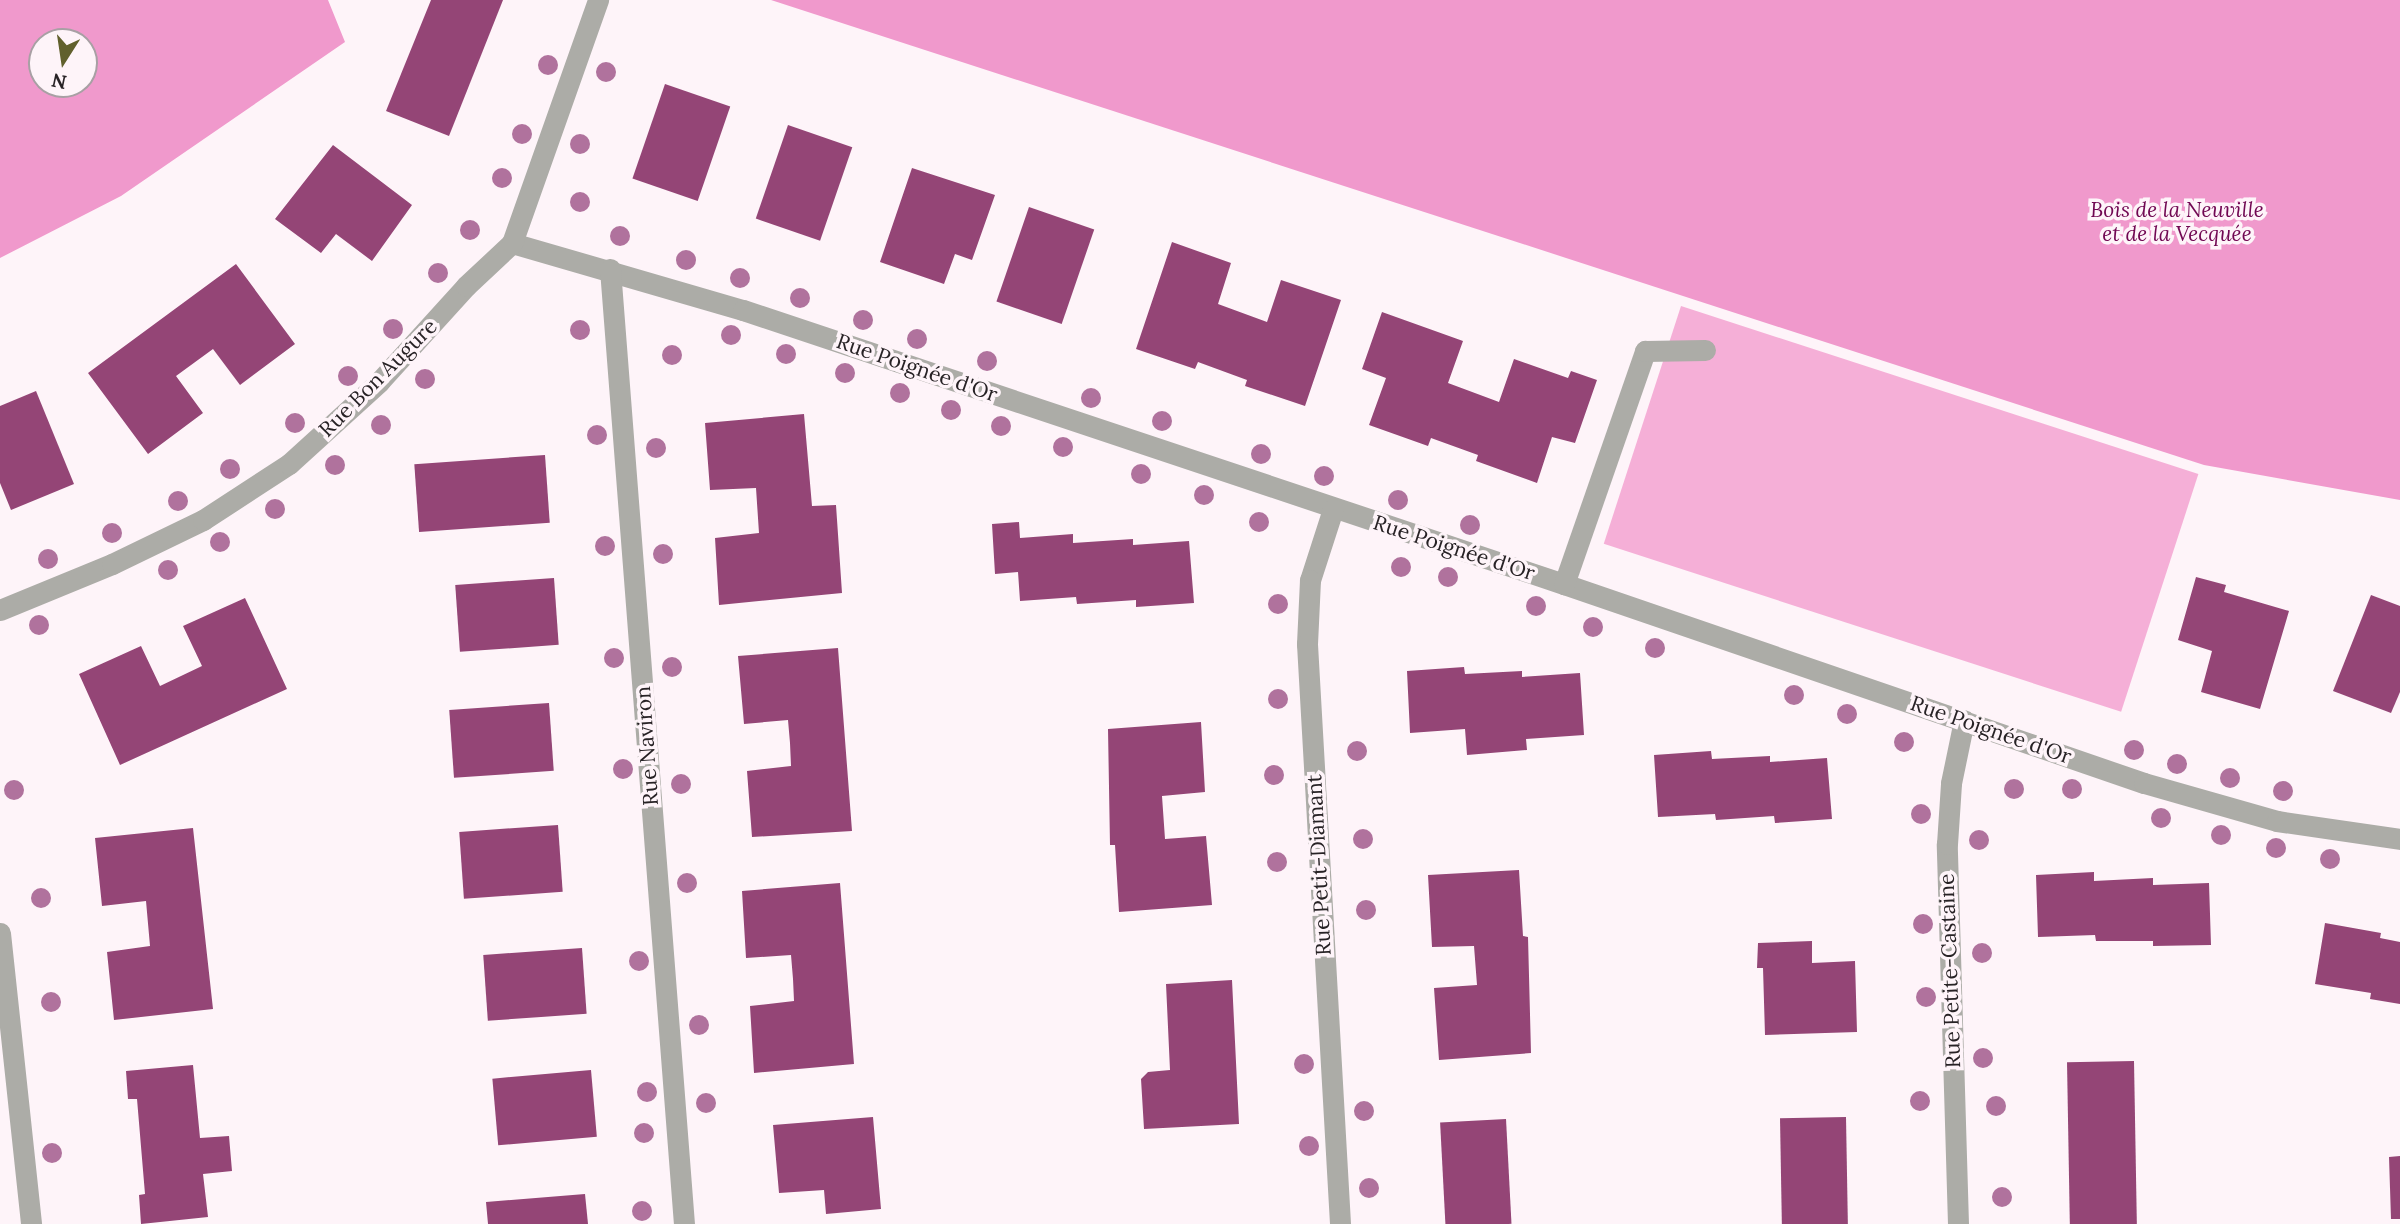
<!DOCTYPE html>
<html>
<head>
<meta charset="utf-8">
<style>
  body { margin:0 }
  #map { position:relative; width:2400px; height:1224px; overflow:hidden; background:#fef4f9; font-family:Lora,serif }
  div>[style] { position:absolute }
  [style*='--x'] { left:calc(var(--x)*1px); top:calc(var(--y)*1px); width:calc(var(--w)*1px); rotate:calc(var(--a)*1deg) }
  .forest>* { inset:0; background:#f099cc }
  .water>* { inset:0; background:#f5afd7; transform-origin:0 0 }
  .building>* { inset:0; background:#944576; transform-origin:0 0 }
  .minor>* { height:21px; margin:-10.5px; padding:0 10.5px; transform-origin:10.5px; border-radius:10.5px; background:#acaca7 }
  .trees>* { width:20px; height:20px; margin:-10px; border-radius:50%; background:#b0729d }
  span { translate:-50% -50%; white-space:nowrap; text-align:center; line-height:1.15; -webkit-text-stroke:7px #fef4f9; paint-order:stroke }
  .park-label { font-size:21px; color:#700752; font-style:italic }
  .street-label { font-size:21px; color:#272225 }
  .north { position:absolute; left:28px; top:28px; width:70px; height:70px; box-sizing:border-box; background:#fef4f9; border:2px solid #a8a0a4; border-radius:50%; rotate:192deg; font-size:19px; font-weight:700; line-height:28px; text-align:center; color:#272225 }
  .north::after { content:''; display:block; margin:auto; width:24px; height:32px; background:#61602d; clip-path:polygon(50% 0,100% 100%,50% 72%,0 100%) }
</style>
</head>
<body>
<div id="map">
  <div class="forest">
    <div style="clip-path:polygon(evenodd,0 0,328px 0,345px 42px,121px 196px,0 258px,0 0,84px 42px,84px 84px,42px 84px,42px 42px,84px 42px)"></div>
    <div style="clip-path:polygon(771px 0,2400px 0,2400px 500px,2204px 465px)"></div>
  </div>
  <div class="water">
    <div style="left:1681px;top:306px;width:544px;height:250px;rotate:18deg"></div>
  </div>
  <div class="building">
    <div style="clip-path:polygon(431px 0,503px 0,449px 136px,386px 111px)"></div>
    <div style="left:665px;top:84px;width:69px;height:100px;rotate:19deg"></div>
    <div style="left:788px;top:125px;width:68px;height:99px;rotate:19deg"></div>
    <div style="clip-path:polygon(333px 145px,412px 205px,372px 261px,336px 234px,321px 253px,275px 219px)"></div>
    <div style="clip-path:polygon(912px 168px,995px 195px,972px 260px,955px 254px,944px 284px,880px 262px)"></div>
    <div style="left:1029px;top:207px;width:69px;height:100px;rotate:19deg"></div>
    <div style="clip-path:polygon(1172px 242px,1231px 263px,1218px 304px,1267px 322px,1281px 280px,1341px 300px,1305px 406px,1245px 386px,1247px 380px,1198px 362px,1195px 369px,1136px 349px)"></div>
    <div style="clip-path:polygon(236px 264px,295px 344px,240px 385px,213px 349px,176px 376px,203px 413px,148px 454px,88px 373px)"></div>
    <div style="clip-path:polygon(1382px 312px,1463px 341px,1448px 383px,1499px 402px,1514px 359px,1568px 378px,1571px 371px,1597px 380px,1575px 443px,1552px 437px,1537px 483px,1476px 461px,1478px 455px,1431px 438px,1428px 446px,1369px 425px,1386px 378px,1362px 369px)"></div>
    <div style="clip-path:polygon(36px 391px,74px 484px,11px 510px,0 483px,0 406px)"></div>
    <div style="clip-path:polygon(804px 414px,812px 506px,836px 505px,842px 593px,719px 605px,715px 538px,759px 533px,756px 488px,710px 490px,705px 423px)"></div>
    <div style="left:545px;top:455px;width:68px;height:131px;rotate:86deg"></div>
    <div style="clip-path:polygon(1019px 522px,1020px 538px,1073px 534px,1073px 543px,1133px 539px,1133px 545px,1189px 541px,1194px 603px,1136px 607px,1136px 600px,1077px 604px,1076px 597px,1020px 601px,1018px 572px,995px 574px,992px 524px)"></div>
    <div style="clip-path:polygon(2196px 577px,2226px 585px,2224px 592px,2289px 611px,2260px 709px,2201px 692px,2212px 651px,2178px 640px)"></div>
    <div style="left:554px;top:578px;width:67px;height:99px;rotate:86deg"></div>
    <div style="clip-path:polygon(2371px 595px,2400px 606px,2400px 692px,2391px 713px,2333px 691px)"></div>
    <div style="clip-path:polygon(245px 598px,287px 689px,120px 765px,79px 674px,141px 646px,160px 686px,202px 666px,183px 626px)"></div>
    <div style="clip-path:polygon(838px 648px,852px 831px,752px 837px,747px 771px,791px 766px,790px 743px,788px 720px,744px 724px,738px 656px)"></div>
    <div style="clip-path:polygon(1464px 667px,1465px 674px,1522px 671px,1522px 677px,1580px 673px,1584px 735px,1526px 739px,1527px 750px,1467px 755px,1465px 729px,1410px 733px,1407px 671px)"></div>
    <div style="left:549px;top:703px;width:68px;height:100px;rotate:86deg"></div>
    <div style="clip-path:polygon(1201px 722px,1205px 792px,1162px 796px,1165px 839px,1206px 836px,1212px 905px,1119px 912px,1115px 845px,1110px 845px,1108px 729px)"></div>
    <div style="clip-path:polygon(1711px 751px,1712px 759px,1770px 756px,1770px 762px,1827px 758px,1832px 819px,1775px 823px,1774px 816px,1716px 820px,1715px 814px,1658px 817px,1654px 755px)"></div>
    <div style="left:558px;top:825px;width:67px;height:99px;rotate:86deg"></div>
    <div style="clip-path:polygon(193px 828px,213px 1009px,114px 1020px,107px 952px,150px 946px,146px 901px,102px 906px,95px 838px)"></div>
    <div style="clip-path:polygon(1519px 870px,1523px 936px,1528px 937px,1531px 1053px,1439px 1060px,1434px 988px,1477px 985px,1474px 946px,1432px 947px,1428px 875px)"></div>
    <div style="clip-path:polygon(2094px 872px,2094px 881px,2153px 878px,2153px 885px,2209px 883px,2211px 945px,2153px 946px,2153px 941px,2096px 941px,2095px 935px,2038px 937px,2036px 875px)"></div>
    <div style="clip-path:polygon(840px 883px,854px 1064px,754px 1073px,750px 1006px,794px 1001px,793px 979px,791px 955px,746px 958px,742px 891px)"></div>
    <div style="clip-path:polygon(2325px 923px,2381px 933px,2380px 938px,2400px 942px,2400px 1004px,2370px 999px,2371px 993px,2315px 984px)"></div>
    <div style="clip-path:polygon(1812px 941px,1812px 963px,1855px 961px,1857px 1032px,1765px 1035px,1763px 968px,1757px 968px,1758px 943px)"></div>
    <div style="left:582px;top:948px;width:66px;height:99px;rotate:86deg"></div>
    <div style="clip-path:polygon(1232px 980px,1239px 1124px,1144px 1129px,1141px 1079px,1148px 1072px,1170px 1070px,1166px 984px)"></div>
    <div style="left:2134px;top:1061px;width:163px;height:67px;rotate:89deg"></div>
    <div style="clip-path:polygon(193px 1065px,200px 1138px,229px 1136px,232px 1171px,203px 1174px,208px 1217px,141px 1224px,139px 1195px,145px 1194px,137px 1099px,128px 1099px,126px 1071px)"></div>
    <div style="left:591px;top:1070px;width:67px;height:99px;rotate:85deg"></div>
    <div style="clip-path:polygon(873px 1117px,881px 1209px,826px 1214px,824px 1190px,779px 1193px,773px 1125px)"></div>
    <div style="left:1846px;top:1117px;width:107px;height:66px;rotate:89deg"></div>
    <div style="left:1506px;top:1119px;width:105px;height:66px;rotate:87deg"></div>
    <div style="clip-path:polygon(2400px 1156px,2400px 1219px,2391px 1219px,2389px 1157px)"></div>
    <div style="clip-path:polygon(585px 1194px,588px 1224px,488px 1224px,486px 1202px)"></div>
  </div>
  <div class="minor">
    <div style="--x:512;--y:243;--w:241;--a:16.2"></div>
    <div style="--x:743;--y:310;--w:866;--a:18.46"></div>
    <div style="--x:1564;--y:584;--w:613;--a:18.94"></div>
    <div style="--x:2144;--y:783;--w:138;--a:15.9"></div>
    <div style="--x:2277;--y:821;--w:124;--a:8.3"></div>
    <div style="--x:610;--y:269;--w:958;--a:85.57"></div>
    <div style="--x:1333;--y:509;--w:75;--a:107.9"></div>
    <div style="--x:1310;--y:580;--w:64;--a:92.7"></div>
    <div style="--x:1307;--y:644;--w:581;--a:86.74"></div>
    <div style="--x:1564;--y:584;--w:247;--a:-70.8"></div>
    <div style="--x:1645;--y:351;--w:60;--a:-1"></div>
    <div style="--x:0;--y:610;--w:121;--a:-22.3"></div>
    <div style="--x:112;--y:564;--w:101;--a:-25.8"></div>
    <div style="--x:203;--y:520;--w:103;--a:-33.1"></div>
    <div style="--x:289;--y:464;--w:122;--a:-42.3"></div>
    <div style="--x:379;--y:382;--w:130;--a:-47.8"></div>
    <div style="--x:466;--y:286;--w:63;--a:-43.1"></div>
    <div style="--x:512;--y:243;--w:258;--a:-70.5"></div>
    <div style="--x:0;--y:933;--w:293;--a:83.9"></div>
    <div style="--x:1958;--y:1224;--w:380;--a:-91.7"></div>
    <div style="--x:1947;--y:844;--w:61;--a:-86.2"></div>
    <div style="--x:1951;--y:783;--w:64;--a:-78.3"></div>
  </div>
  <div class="trees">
    <div style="left:548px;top:65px"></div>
    <div style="left:606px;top:72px"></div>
    <div style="left:522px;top:134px"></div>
    <div style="left:580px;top:144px"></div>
    <div style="left:502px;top:178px"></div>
    <div style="left:580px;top:202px"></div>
    <div style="left:470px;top:230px"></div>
    <div style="left:620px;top:236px"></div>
    <div style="left:686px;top:260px"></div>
    <div style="left:438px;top:273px"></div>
    <div style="left:740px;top:278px"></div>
    <div style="left:800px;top:298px"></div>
    <div style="left:863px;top:320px"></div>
    <div style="left:393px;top:329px"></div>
    <div style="left:580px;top:330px"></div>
    <div style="left:731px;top:335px"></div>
    <div style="left:917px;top:339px"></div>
    <div style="left:786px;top:354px"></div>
    <div style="left:672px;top:355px"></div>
    <div style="left:987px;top:361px"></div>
    <div style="left:845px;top:373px"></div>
    <div style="left:348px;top:376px"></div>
    <div style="left:425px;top:379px"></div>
    <div style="left:900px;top:393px"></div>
    <div style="left:1091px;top:398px"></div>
    <div style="left:951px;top:410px"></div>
    <div style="left:1162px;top:421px"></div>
    <div style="left:295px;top:423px"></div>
    <div style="left:381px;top:425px"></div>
    <div style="left:1001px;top:426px"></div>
    <div style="left:597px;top:435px"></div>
    <div style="left:1063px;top:447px"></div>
    <div style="left:656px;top:448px"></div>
    <div style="left:1261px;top:454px"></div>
    <div style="left:335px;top:465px"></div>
    <div style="left:230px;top:469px"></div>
    <div style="left:1141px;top:474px"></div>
    <div style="left:1324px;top:476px"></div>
    <div style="left:1204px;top:495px"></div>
    <div style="left:1398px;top:500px"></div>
    <div style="left:178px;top:501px"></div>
    <div style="left:275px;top:509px"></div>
    <div style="left:1259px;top:522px"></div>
    <div style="left:1470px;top:525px"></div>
    <div style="left:112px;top:533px"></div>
    <div style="left:220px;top:542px"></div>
    <div style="left:605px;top:546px"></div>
    <div style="left:663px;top:554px"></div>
    <div style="left:48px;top:559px"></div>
    <div style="left:1401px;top:567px"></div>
    <div style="left:168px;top:570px"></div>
    <div style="left:1448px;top:577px"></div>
    <div style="left:1278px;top:604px"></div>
    <div style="left:1536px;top:606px"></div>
    <div style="left:39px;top:625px"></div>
    <div style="left:1593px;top:627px"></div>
    <div style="left:1655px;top:648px"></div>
    <div style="left:614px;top:658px"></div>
    <div style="left:672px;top:667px"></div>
    <div style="left:1794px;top:695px"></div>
    <div style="left:1278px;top:699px"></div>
    <div style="left:1847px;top:714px"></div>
    <div style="left:1904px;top:742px"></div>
    <div style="left:2134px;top:750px"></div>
    <div style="left:1357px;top:751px"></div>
    <div style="left:2177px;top:764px"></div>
    <div style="left:623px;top:769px"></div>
    <div style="left:1274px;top:775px"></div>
    <div style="left:2230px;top:778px"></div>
    <div style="left:681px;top:784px"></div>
    <div style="left:2014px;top:789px"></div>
    <div style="left:2072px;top:789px"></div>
    <div style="left:14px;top:790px"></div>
    <div style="left:2283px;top:791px"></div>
    <div style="left:1921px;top:814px"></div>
    <div style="left:2161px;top:818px"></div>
    <div style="left:2221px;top:835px"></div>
    <div style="left:1363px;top:839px"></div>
    <div style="left:1979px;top:840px"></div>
    <div style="left:2276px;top:848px"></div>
    <div style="left:2330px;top:859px"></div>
    <div style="left:1277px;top:862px"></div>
    <div style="left:687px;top:883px"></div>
    <div style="left:41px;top:898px"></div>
    <div style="left:1366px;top:910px"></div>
    <div style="left:1923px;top:924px"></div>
    <div style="left:1982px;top:953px"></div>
    <div style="left:639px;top:961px"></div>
    <div style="left:1926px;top:997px"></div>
    <div style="left:51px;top:1002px"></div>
    <div style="left:699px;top:1025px"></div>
    <div style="left:1983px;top:1058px"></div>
    <div style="left:1304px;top:1064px"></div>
    <div style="left:647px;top:1092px"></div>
    <div style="left:1920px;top:1101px"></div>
    <div style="left:706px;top:1103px"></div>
    <div style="left:1996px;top:1106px"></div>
    <div style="left:1364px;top:1111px"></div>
    <div style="left:644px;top:1133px"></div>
    <div style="left:1309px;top:1146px"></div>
    <div style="left:52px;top:1153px"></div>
    <div style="left:1369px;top:1188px"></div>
    <div style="left:2002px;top:1197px"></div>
    <div style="left:642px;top:1211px"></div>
  </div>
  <div class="park-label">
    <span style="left:2177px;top:222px">Bois de la Neuville<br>et de la Vecquée</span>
  </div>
  <div class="street-label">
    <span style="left:917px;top:368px;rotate:19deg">Rue Poignée d'Or</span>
    <span style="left:378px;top:378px;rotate:-45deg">Rue Bon Augure</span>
    <span style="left:1454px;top:548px;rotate:18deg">Rue Poignée d'Or</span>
    <span style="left:1991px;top:730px;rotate:19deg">Rue Poignée d'Or</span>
    <span style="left:647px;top:746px;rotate:-94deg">Rue Naviron</span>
    <span style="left:1319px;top:865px;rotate:-93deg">Rue Petit-Diamant</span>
    <span style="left:1950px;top:971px;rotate:-92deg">Rue Petite-Castaine</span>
  </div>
  <div class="north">N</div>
</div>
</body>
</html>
